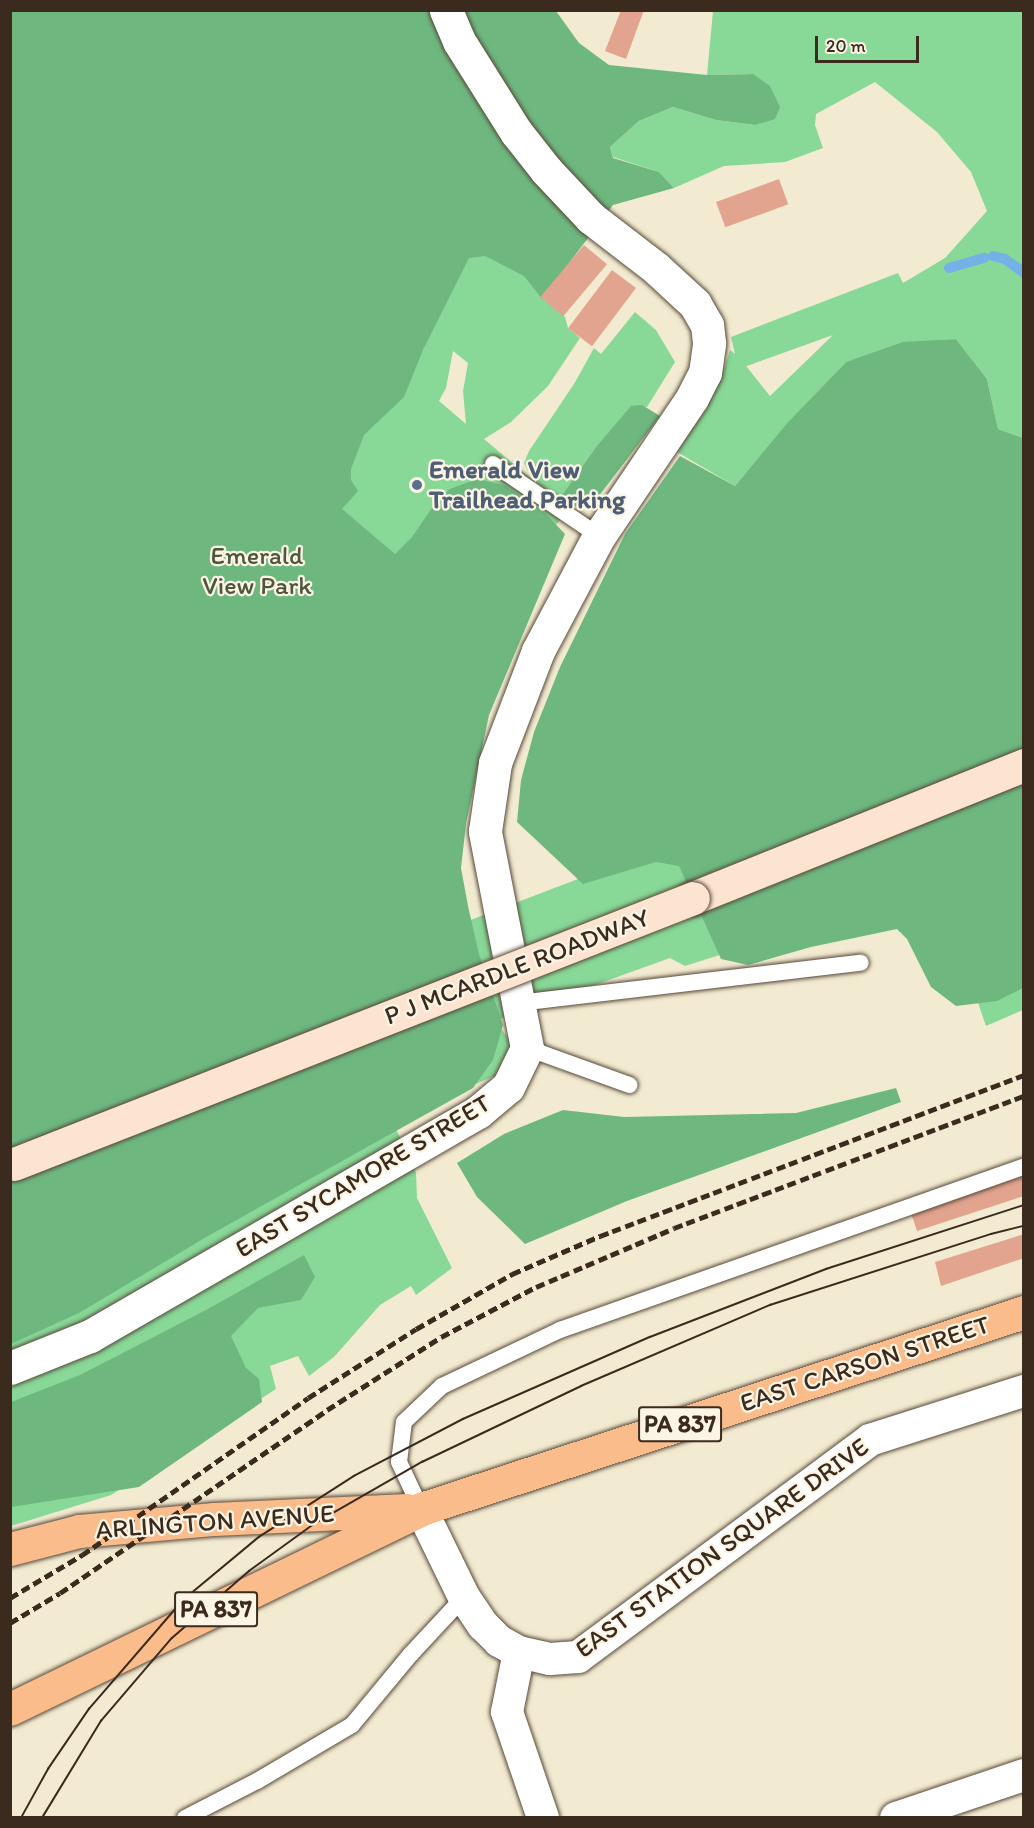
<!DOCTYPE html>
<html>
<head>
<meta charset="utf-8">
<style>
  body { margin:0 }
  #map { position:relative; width:1034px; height:1828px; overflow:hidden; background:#f3ebd1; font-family:Itim,sans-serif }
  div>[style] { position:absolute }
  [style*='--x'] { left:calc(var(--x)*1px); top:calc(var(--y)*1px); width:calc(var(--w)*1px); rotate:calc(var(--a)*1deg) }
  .green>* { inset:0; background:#88d898 }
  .forest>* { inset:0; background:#6eb880 }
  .stream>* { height:10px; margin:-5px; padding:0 5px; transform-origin:5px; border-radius:5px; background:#75b0e6 }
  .building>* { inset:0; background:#e2a48f; transform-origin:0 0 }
  .roads { filter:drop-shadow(0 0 2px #574739) drop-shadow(0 0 2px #574739) }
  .service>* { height:16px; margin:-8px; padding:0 8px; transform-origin:8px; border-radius:8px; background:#fff }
  .minor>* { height:32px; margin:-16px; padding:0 16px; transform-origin:16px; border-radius:16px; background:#fff }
  .tertiary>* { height:33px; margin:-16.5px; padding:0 16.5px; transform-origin:16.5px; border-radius:16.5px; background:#fff }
  .secondary>* { height:33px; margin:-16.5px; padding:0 16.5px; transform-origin:16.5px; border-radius:16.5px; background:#fde4d0 }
  .primary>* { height:33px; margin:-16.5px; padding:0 16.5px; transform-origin:16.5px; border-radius:16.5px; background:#f9bc8a }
  .tram>* { height:1.5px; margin:-0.75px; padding:0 0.75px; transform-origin:0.75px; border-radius:0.75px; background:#3b2a1e }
  .rail>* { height:4.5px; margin-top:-2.25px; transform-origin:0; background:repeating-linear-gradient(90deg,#3b2a1e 0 9px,transparent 0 13.5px) }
  .bridges { filter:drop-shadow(0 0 2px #574739) drop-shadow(0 0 2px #574739) }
  .secondary-bridge>* { height:33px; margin:-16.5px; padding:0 16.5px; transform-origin:16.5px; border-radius:16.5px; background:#fde4d0 }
  .dots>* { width:16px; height:16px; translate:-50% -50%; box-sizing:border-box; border:3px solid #fcf5e5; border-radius:50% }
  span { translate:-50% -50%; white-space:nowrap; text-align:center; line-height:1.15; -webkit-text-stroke:4.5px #fcf5e5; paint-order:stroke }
  .shield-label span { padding:2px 4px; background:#fcf5e5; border:2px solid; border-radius:4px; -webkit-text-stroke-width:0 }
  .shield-label { font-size:24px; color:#3b2a1e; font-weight:700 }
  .service-label { font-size:26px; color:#4e5e75; font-weight:700 }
  .left { translate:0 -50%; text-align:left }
  .park-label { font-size:26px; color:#4e563c }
  .street-label { font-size:26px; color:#3b2a1e }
  .frame { position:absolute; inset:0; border:12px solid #3b2a1e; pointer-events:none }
  .scale { position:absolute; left:815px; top:36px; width:104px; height:27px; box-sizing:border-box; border:3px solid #3b2a1e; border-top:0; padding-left:8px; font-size:18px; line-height:21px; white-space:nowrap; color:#3b2a1e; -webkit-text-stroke:4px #fcf5e5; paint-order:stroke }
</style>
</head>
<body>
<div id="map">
  <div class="green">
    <div style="clip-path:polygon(evenodd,11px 11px,419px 11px,536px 291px,565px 317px,568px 328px,580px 338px,548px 386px,511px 422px,484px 439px,568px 510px,515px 576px,457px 759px,460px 924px,664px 846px,862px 357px,846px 362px,787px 423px,735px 486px,677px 452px,708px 405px,721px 378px,730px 350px,735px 354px,731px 337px,898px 273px,903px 283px,945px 258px,987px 211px,971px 172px,937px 132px,875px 82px,816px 114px,815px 125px,823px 148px,785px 162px,724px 166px,674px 188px,659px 172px,613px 157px,610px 147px,639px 121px,673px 107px,716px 120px,755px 125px,753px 74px,707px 75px,713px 11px,1023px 11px,1023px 438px,998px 429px,987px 379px,956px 339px,941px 340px,1023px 484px,1023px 1010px,986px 1026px,936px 881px,894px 900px,685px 966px,670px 958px,495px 1021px,527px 1062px,392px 1120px,416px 1173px,417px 1198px,452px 1268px,416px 1295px,411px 1286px,380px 1305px,334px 1357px,309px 1376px,298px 1356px,270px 1366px,276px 1389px,111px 1495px,11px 1526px,11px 11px,343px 200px,430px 333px,423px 350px,343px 200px,11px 11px,833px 335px,770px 396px,746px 366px,747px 366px,833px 335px,11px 11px,453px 351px,468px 363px,463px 391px,466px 424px,439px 401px,446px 388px,453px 351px)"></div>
    <div style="clip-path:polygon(635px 312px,656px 330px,675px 362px,647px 407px,631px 407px,596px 447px,559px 499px,537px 483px,528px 471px,524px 463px,529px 451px,574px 384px,594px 348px,601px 354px)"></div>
  </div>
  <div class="forest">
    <div style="clip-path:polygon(11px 11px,556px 11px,579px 43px,609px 65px,707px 75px,753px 74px,770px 86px,780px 107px,775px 119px,755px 125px,716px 120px,673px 107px,639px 121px,610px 147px,613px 158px,659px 172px,674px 188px,613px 205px,542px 299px,524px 276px,485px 256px,469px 258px,423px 350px,404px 397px,364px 435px,351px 469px,351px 480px,358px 491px,342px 509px,395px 554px,412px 537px,436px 502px,450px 489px,477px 479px,504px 485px,544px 512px,565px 534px,489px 715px,466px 824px,461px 868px,468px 906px,479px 954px,503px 1025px,493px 1060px,473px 1088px,208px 1236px,79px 1313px,11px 1344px)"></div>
    <div style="clip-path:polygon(956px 339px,987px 379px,998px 429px,1023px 438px,1023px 988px,997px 1001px,956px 1006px,931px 987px,907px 939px,897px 929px,811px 947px,748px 965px,721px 959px,679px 866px,656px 862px,583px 884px,517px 822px,521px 780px,534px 732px,560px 667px,625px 534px,680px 456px,735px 486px,787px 423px,846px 362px,903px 342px)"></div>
    <div style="clip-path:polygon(642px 405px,660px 416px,595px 501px,584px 507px,572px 506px,559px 499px,596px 447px,631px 406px)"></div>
    <div style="clip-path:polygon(896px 1088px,901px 1102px,627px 1201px,525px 1244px,477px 1197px,457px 1163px,504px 1134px,563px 1110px,624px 1117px,796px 1113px)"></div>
    <div style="clip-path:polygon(304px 1255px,315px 1277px,301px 1300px,258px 1308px,231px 1336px,246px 1368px,259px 1379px,262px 1402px,139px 1487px,11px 1507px,11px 1402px,80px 1375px,206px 1310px)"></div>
  </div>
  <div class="stream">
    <div style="--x:993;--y:256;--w:12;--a:14"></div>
    <div style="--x:1005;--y:259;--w:24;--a:36"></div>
    <div style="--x:949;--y:268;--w:37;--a:-16"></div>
  </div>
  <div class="building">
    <div style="clip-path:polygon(621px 10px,644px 10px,626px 59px,605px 51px)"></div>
    <div style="left:779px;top:179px;width:27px;height:67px;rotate:70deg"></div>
    <div style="left:584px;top:245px;width:30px;height:68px;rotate:40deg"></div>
    <div style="left:612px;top:270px;width:30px;height:73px;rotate:37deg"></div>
    <div style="clip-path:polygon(1024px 1174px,1024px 1196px,917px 1231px,911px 1213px)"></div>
    <div style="clip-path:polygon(1024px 1234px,1024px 1258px,941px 1286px,935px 1262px)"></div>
  </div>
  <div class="roads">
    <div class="service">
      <div style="--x:493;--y:464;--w:128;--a:34.2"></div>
      <div style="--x:518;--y:1003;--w:345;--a:-6.7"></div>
      <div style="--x:527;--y:1048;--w:109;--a:19.9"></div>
      <div style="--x:421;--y:1509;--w:52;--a:-115.1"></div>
      <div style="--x:399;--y:1462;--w:40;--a:-82.9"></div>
      <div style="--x:404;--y:1422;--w:52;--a:-43.5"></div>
      <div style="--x:442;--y:1386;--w:131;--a:-25.4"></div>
      <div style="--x:560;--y:1330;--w:492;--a:-19.4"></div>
      <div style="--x:185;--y:1818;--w:81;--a:-27.2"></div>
      <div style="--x:257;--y:1781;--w:110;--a:-30.5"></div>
      <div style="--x:352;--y:1725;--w:92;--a:-50.3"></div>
      <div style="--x:411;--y:1654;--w:78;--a:-47.1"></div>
    </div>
    <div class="minor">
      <div style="--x:421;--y:1509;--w:98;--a:64"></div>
      <div style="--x:464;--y:1597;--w:34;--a:56"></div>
      <div style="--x:483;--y:1625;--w:23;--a:45"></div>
      <div style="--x:499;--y:1641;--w:23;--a:29"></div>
      <div style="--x:519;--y:1652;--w:32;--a:13"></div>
      <div style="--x:550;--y:1659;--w:28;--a:-4"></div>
      <div style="--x:578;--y:1657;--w:364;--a:-36.6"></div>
      <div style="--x:870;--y:1440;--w:162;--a:-17.7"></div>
      <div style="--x:519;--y:1652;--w:61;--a:101.3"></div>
      <div style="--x:507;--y:1712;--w:112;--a:71.2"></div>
      <div style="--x:896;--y:1818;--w:135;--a:-18.6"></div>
    </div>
    <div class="tertiary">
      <div style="--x:10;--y:1368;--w:86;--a:-21.8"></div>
      <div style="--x:90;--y:1336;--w:448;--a:-30"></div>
      <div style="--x:478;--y:1112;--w:39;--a:-40"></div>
      <div style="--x:508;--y:1087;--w:43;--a:-64"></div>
      <div style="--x:527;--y:1048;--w:221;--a:-101"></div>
      <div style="--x:485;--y:831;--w:69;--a:-81.6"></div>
      <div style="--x:495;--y:763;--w:120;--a:-69"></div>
      <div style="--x:538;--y:651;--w:130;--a:-62.1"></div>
      <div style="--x:599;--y:536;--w:166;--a:-56"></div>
      <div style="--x:692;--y:398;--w:28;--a:-63"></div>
      <div style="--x:705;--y:373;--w:30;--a:-82"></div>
      <div style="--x:709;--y:343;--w:18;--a:-96"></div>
      <div style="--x:707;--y:325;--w:24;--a:-120"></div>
      <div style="--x:695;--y:304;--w:53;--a:-137.3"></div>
      <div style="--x:656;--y:268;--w:82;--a:-142.4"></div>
      <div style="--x:591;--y:218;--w:66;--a:-133.2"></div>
      <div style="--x:546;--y:170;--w:48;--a:-128.3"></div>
      <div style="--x:516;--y:132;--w:107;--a:-122.1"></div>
      <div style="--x:459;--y:41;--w:34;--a:-113"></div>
    </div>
    <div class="secondary">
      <div style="--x:693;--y:898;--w:357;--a:-21.9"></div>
    </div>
    <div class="primary">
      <div style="--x:10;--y:1549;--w:71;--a:-14.6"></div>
      <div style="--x:79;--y:1531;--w:136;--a:-5.1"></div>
      <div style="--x:214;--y:1519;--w:193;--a:-2.7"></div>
      <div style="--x:10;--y:1709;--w:457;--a:-25.9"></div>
      <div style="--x:421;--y:1509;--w:634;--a:-18.09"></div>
    </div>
  </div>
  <div class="tram">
    <div style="--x:21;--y:1818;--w:56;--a:-61.1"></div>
    <div style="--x:48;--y:1769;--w:73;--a:-55.7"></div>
    <div style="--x:89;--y:1709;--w:144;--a:-49.2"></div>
    <div style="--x:183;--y:1600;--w:99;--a:-39.7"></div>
    <div style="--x:259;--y:1537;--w:113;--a:-32.7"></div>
    <div style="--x:354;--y:1476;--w:123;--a:-27.6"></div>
    <div style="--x:463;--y:1419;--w:204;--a:-23.7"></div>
    <div style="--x:650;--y:1337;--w:189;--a:-21.1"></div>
    <div style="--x:826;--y:1269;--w:208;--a:-17.9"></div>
    <div style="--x:42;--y:1818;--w:114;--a:-58.7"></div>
    <div style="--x:101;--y:1721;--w:109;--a:-49.5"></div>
    <div style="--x:172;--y:1638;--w:102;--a:-41"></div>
    <div style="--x:249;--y:1571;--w:80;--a:-35.9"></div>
    <div style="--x:314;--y:1524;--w:125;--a:-29.9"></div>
    <div style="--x:422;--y:1462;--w:176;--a:-25.5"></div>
    <div style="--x:581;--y:1386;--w:206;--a:-23.2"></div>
    <div style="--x:770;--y:1305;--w:232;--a:-17.8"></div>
    <div style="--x:991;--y:1234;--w:34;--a:-14"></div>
  </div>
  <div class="rail">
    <div style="--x:10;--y:1598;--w:84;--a:-30.8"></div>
    <div style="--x:82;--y:1555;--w:275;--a:-34.8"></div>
    <div style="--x:308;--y:1398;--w:128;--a:-32.6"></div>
    <div style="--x:416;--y:1329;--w:111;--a:-29.8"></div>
    <div style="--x:512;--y:1274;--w:96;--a:-23.4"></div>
    <div style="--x:600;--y:1236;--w:454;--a:-20.8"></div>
    <div style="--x:10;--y:1623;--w:58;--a:-31"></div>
    <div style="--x:60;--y:1593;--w:324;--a:-34.4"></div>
    <div style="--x:327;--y:1410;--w:135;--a:-32.6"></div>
    <div style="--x:441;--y:1337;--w:107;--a:-27.8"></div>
    <div style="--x:536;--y:1287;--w:150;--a:-23.1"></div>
    <div style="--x:674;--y:1228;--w:374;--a:-20.7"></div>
  </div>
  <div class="bridges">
    <div class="secondary-bridge">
      <div style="--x:14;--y:1164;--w:729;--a:-21.39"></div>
    </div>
  </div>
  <div class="dots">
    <div style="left:417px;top:485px;background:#5c6f8a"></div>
  </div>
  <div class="shield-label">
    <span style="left:680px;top:1424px">PA 837</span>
    <span style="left:216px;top:1609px">PA 837</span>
  </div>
  <div class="service-label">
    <span class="left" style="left:429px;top:485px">Emerald View<br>Trailhead Parking</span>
  </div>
  <div class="park-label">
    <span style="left:257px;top:571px">Emerald<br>View Park</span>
  </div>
  <div class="street-label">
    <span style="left:517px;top:967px;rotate:-21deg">P J MCARDLE ROADWAY</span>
    <span style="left:363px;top:1176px;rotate:-31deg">EAST SYCAMORE STREET</span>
    <span style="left:865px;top:1364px;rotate:-18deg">EAST CARSON STREET</span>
    <span style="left:215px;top:1522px;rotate:-4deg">ARLINGTON AVENUE</span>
    <span style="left:722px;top:1548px;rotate:-36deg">EAST STATION SQUARE DRIVE</span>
  </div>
  <div class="frame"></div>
  <div class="scale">20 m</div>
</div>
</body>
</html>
